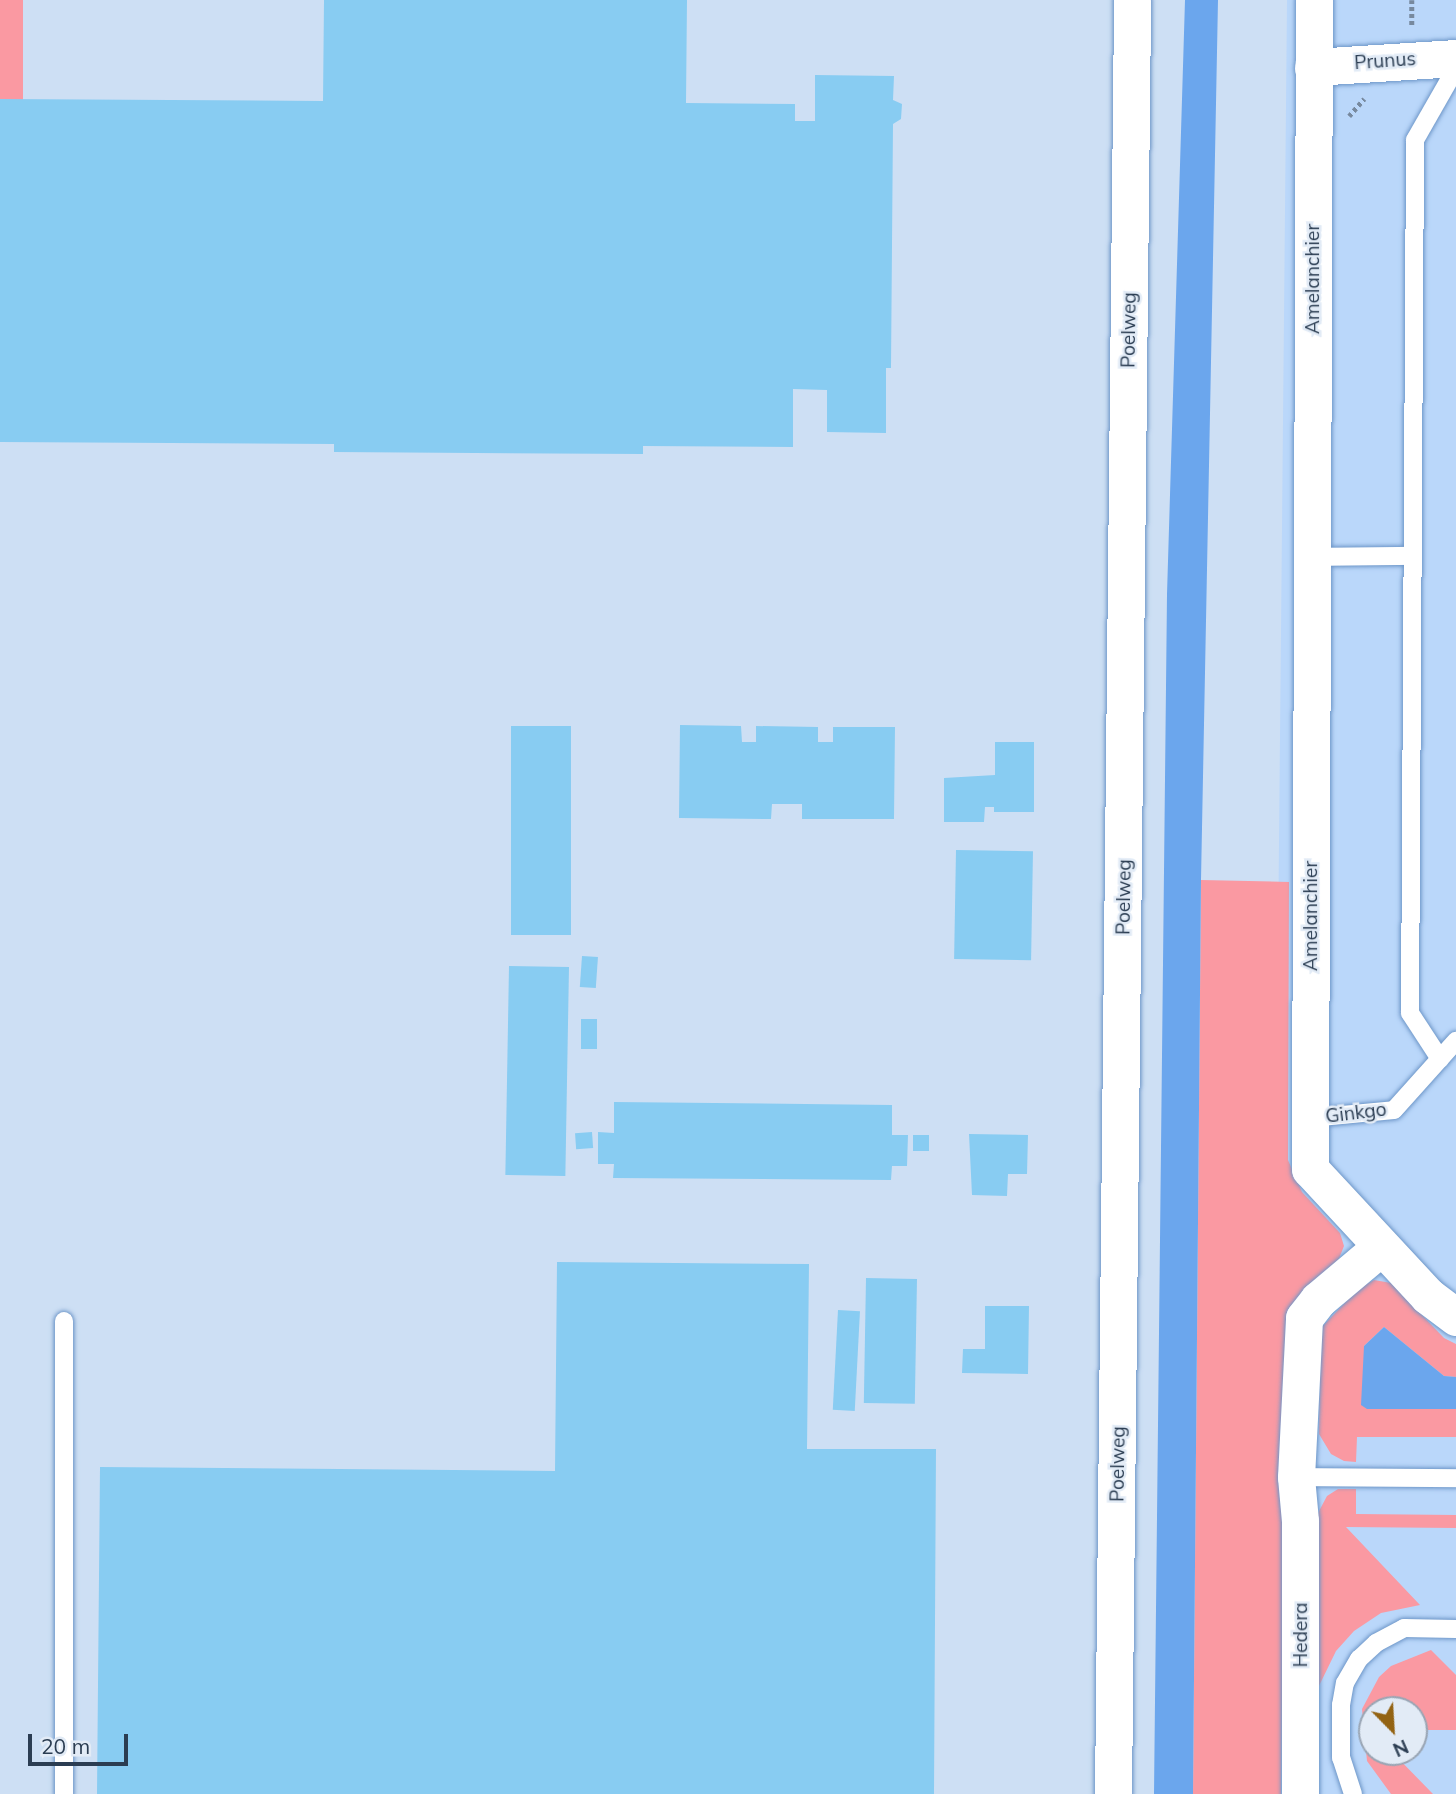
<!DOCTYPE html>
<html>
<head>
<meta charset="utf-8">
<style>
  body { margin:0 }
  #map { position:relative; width:1456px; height:1794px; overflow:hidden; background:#cddff4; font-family:Mulish,sans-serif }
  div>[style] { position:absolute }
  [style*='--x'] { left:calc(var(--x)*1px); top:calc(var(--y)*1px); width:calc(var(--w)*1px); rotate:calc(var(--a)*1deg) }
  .built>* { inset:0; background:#bad7fa }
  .green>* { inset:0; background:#fa99a2; transform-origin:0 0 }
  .water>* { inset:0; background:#6ba6ed }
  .building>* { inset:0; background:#88ccf2; transform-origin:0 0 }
  .path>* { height:4.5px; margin-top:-2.25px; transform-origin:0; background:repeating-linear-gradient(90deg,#77899e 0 3.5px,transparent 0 7px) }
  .roads { filter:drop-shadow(0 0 2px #6d96c8) drop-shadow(0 0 2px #6d96c8) }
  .lane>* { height:18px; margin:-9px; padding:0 9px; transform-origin:9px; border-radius:9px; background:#fff }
  .street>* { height:37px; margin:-18.5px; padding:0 18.5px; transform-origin:18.5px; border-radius:18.5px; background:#fff }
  span { translate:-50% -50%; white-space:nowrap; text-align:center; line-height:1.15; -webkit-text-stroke:5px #e2ebf6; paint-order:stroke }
  .street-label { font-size:19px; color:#2b3d52 }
  .north { position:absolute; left:1358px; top:1696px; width:70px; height:70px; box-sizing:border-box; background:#e2ebf6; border:2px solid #99a5b4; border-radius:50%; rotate:156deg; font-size:19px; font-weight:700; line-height:28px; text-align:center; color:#2b3d52 }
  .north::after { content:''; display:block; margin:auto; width:24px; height:32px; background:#936313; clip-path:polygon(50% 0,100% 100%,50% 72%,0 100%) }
  .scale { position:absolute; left:28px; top:1734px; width:100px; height:32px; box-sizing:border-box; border:4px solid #2b3d52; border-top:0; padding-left:9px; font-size:21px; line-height:24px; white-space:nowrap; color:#2b3d52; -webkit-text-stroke:5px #e2ebf6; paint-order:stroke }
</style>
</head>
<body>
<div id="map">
  <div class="built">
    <div style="clip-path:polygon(evenodd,1287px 0,1456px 0,1456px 1794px,1270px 1794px,1287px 0,1372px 1710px,1414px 1710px,1414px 1752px,1372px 1752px,1372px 1710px)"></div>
  </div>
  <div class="green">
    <div style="left:0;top:0;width:23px;height:116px"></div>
    <div style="clip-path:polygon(1201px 880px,1289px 882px,1288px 1160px,1302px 1192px,1340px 1233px,1344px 1246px,1338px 1261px,1286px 1317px,1281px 1794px,1193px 1794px)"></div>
    <div style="clip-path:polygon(1374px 1280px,1391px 1283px,1444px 1338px,1456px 1344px,1456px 1377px,1444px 1376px,1384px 1327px,1364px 1346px,1367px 1409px,1456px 1409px,1456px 1437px,1357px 1437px,1356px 1462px,1344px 1461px,1331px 1454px,1319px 1434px,1321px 1328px,1358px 1289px)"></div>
    <div style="clip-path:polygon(1338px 1489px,1356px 1489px,1356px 1514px,1456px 1515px,1456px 1528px,1346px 1527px,1420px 1605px,1381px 1613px,1354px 1631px,1336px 1651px,1317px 1690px,1318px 1513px,1327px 1496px)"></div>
    <div style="clip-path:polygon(1431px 1650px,1456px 1675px,1456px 1730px,1414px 1730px,1414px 1710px,1372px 1710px,1372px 1752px,1392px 1752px,1433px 1794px,1391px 1794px,1367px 1761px,1362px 1709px,1379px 1677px,1391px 1666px)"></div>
  </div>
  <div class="water">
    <div style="clip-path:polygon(1185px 0,1218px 0,1201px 880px,1193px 1794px,1154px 1794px,1167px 594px)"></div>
    <div style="clip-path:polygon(1384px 1327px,1444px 1376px,1456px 1377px,1456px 1409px,1367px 1409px,1361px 1405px,1364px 1346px)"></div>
  </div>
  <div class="building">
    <div style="clip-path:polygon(324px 0,687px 0,686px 103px,795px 104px,795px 121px,815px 121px,815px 75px,894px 76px,893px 100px,902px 104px,901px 119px,893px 124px,891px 368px,886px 368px,886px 433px,827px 432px,827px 390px,793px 389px,793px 447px,643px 446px,643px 454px,334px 452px,334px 444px,0 442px,0 99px,323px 101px)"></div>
    <div style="clip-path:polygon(680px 725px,741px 726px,742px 742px,756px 742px,756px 726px,818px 727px,818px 742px,833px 742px,833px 727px,895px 727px,894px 819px,802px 819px,802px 804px,772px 804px,771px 819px,679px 818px)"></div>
    <div style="left:511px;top:726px;width:60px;height:209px"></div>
    <div style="clip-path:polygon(995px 742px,1034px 742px,1034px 812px,994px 812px,994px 807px,985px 807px,984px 822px,944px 822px,944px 778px,995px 775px)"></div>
    <div style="left:956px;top:850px;width:77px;height:109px;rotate:1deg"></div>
    <div style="left:582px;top:956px;width:16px;height:31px;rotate:4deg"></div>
    <div style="left:509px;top:966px;width:60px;height:209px;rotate:1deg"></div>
    <div style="left:581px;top:1019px;width:16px;height:30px"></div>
    <div style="clip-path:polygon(614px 1102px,892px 1105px,892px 1135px,908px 1135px,907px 1166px,892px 1166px,891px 1180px,613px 1178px,614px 1164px,598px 1164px,598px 1132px,614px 1133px)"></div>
    <div style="left:592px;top:1132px;width:16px;height:17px;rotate:86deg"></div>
    <div style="clip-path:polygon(969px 1134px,1028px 1135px,1027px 1174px,1008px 1174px,1007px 1196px,972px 1195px)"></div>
    <div style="left:913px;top:1135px;width:16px;height:16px"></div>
    <div style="clip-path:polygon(557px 1262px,809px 1264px,807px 1449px,936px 1449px,934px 1794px,97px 1794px,100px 1467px,555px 1471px)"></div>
    <div style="left:866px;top:1278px;width:51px;height:125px;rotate:1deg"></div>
    <div style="clip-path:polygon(985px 1306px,1029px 1306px,1028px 1374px,962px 1373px,963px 1349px,985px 1349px)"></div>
    <div style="left:838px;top:1310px;width:22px;height:100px;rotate:3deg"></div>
  </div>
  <div class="path">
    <div style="--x:1412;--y:0;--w:27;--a:90"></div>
    <div style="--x:1349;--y:116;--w:23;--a:-49"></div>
  </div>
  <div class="roads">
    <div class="lane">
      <div style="--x:1312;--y:557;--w:100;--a:-0.6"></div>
      <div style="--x:1440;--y:1059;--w:55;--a:-123.1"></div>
      <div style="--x:1410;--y:1013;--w:873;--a:-89.67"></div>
      <div style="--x:1415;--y:140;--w:83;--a:-60.3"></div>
      <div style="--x:1310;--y:1118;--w:84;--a:-5.4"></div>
      <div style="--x:1394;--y:1110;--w:93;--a:-48.1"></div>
      <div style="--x:1296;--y:1477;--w:160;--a:0.4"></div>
      <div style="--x:64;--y:1794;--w:473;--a:-90"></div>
      <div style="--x:1353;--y:1794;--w:38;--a:-108"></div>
      <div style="--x:1341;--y:1758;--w:53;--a:-90"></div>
      <div style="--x:1341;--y:1705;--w:22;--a:-80"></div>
      <div style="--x:1345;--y:1683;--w:28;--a:-60"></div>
      <div style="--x:1359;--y:1659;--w:23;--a:-43"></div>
      <div style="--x:1376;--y:1643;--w:32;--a:-28"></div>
      <div style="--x:1404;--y:1628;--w:52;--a:1.1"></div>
    </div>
    <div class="street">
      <div style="--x:1314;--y:0;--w:1169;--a:90.2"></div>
      <div style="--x:1310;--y:1169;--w:173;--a:47.1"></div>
      <div style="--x:1428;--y:1296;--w:35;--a:37"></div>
      <div style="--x:1313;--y:67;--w:143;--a:-3.6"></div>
      <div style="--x:1113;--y:1794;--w:1794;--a:-89.39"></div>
      <div style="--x:1300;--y:1794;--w:273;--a:-90"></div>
      <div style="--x:1300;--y:1521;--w:44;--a:-95.2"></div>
      <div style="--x:1296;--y:1477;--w:159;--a:-87.1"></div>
      <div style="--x:1304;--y:1318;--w:23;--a:-52"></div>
      <div style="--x:1318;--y:1300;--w:82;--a:-40.1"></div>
    </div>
  </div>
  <div class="street-label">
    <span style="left:1385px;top:61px;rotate:-4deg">Prunus</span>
    <span style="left:1313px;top:279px;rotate:-90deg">Amelanchier</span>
    <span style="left:1129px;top:330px;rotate:-89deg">Poelweg</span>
    <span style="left:1124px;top:897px;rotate:-89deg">Poelweg</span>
    <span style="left:1311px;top:916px;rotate:-90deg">Amelanchier</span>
    <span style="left:1356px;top:1113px;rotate:-7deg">Ginkgo</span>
    <span style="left:1118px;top:1464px;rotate:-89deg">Poelweg</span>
    <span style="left:1301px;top:1635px;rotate:-90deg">Hedera</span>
  </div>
  <div class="north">N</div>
  <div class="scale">20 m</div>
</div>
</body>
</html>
